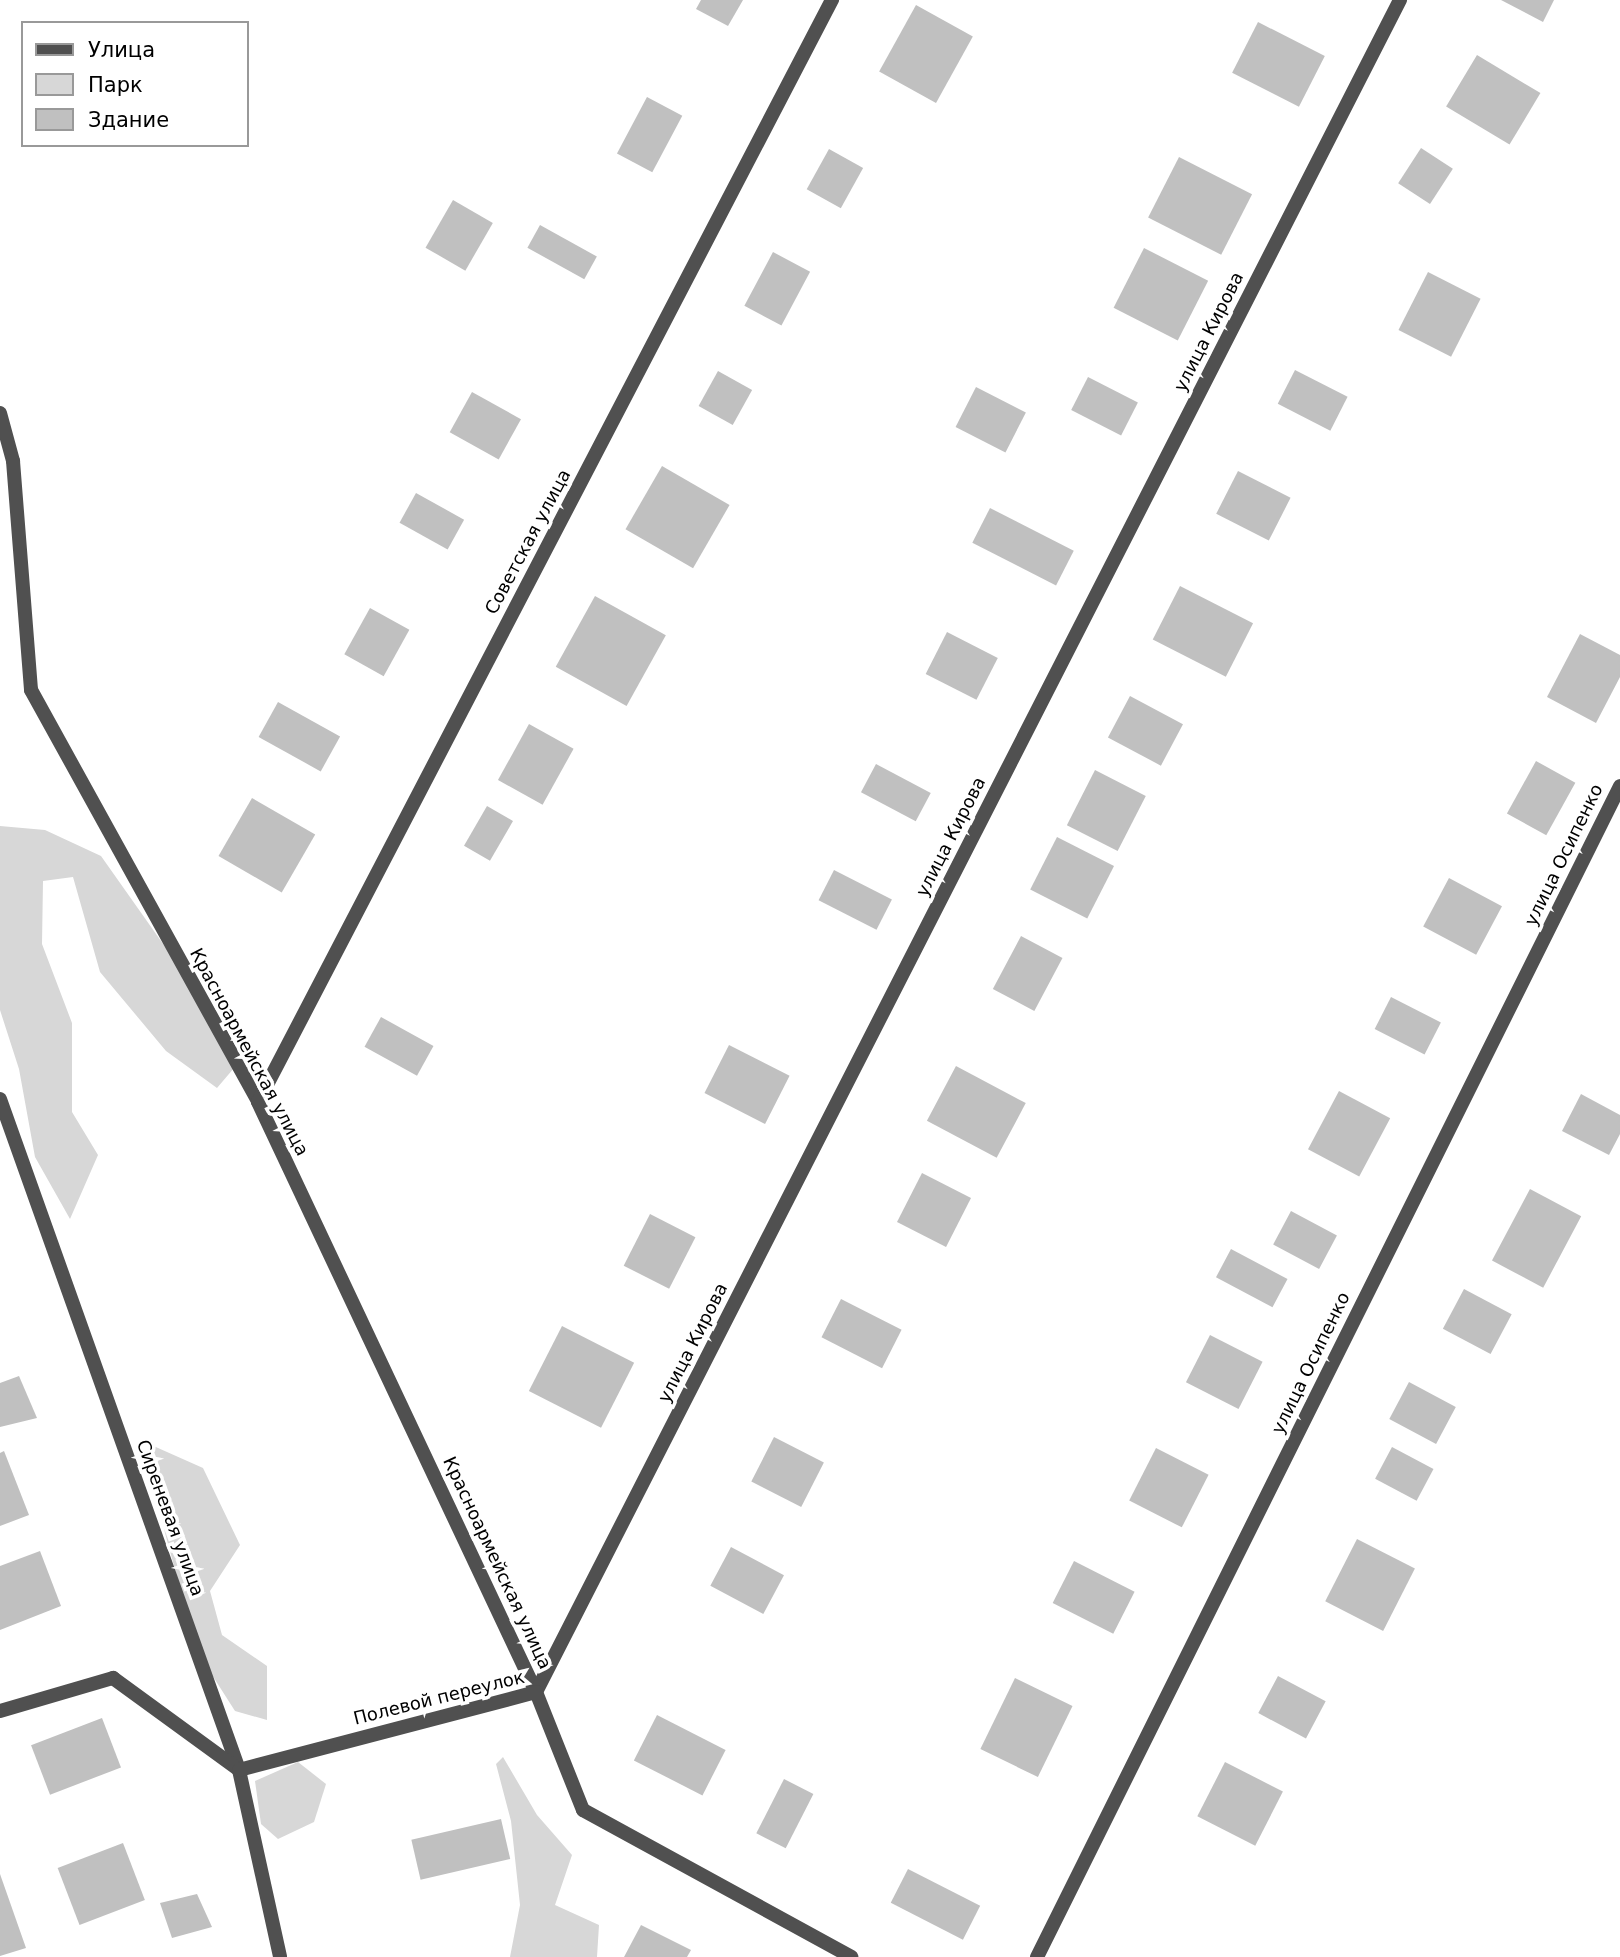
<!DOCTYPE html>
<html>
<head>
<meta charset="utf-8">
<style>
  body { margin:0 }
  #map { position:relative; width:1620px; height:1957px; overflow:hidden; background:#fff; font-family:"DejaVu Sans",sans-serif }
  div>[style] { position:absolute }
  [style*='--x'] { left:calc(var(--x)*1px); top:calc(var(--y)*1px); width:calc(var(--w)*1px); rotate:calc(var(--a)*1deg) }
  .green>* { inset:0; background:#d7d7d7 }
  .building>* { inset:0; background:#c0c0c0; transform-origin:0 0 }
  .minor>* { height:14px; margin:-7px; padding:0 7px; transform-origin:7px; border-radius:7px; background:#505050 }
  span { translate:-50% -50%; white-space:nowrap; text-align:center; line-height:1.15; -webkit-text-stroke:7px #fff; paint-order:stroke }
  .street-label { font-size:18px; color:#000 }
  .legend { position:absolute; left:21px; top:21px; width:228px; height:126px; box-sizing:border-box; background:#fff; border:2px solid #999; margin:0; padding:9px 12px; list-style:none; font-size:21px; color:#000 }
  .legend li { display:flex; align-items:center; gap:14px; height:35px }
  .legend b { width:35px; border:2px solid #999 }
</style>
</head>
<body>
<div id="map">
  <div class="green">
    <div style="clip-path:polygon(0 826px,45px 830px,101px 856px,185px 975px,234px 1068px,217px 1088px,166px 1051px,100px 972px,73px 877px,43px 881px,42px 944px,72px 1023px,72px 1112px,98px 1155px,70px 1219px,35px 1157px,19px 1069px,0 1010px)"></div>
    <div style="clip-path:polygon(149px 1444px,203px 1468px,240px 1545px,210px 1591px,222px 1635px,267px 1666px,267px 1720px,235px 1711px,198px 1653px,165px 1533px)"></div>
    <div style="clip-path:polygon(503px 1757px,537px 1815px,572px 1855px,555px 1905px,599px 1925px,597px 1957px,510px 1957px,520px 1905px,511px 1821px,496px 1764px)"></div>
    <div style="clip-path:polygon(298px 1762px,326px 1784px,314px 1822px,278px 1839px,261px 1824px,255px 1781px)"></div>
  </div>
  <div class="building">
    <div style="clip-path:polygon(701px 0,743px 0,728px 26px,696px 9px)"></div>
    <div style="clip-path:polygon(1501px 0,1554px 0,1543px 22px)"></div>
    <div style="left:916px;top:5px;width:65px;height:76px;rotate:29deg"></div>
    <div style="left:1258px;top:22px;width:75px;height:57px;rotate:27deg"></div>
    <div style="left:1477px;top:55px;width:74px;height:60px;rotate:31deg"></div>
    <div style="left:647px;top:97px;width:40px;height:64px;rotate:28deg"></div>
    <div style="left:1421px;top:148px;width:38px;height:42px;rotate:33deg"></div>
    <div style="left:829px;top:149px;width:39px;height:46px;rotate:29deg"></div>
    <div style="left:1179px;top:157px;width:82px;height:68px;rotate:27deg"></div>
    <div style="left:453px;top:200px;width:46px;height:55px;rotate:30deg"></div>
    <div style="left:540px;top:225px;width:65px;height:26px;rotate:29deg"></div>
    <div style="left:1144px;top:248px;width:72px;height:67px;rotate:27deg"></div>
    <div style="left:773px;top:252px;width:42px;height:61px;rotate:28deg"></div>
    <div style="left:1428px;top:272px;width:59px;height:65px;rotate:27deg"></div>
    <div style="left:1295px;top:370px;width:59px;height:38px;rotate:27deg"></div>
    <div style="left:718px;top:371px;width:39px;height:40px;rotate:29deg"></div>
    <div style="left:1088px;top:377px;width:56px;height:37px;rotate:27deg"></div>
    <div style="left:976px;top:387px;width:56px;height:45px;rotate:27deg"></div>
    <div style="left:472px;top:392px;width:56px;height:46px;rotate:29deg"></div>
    <div style="left:662px;top:466px;width:78px;height:73px;rotate:30deg"></div>
    <div style="left:1238px;top:471px;width:59px;height:48px;rotate:27deg"></div>
    <div style="left:416px;top:493px;width:55px;height:34px;rotate:29deg"></div>
    <div style="left:990px;top:508px;width:94px;height:39px;rotate:27deg"></div>
    <div style="left:1180px;top:586px;width:82px;height:60px;rotate:27deg"></div>
    <div style="left:595px;top:596px;width:81px;height:81px;rotate:29deg"></div>
    <div style="left:370px;top:608px;width:45px;height:53px;rotate:29deg"></div>
    <div style="left:947px;top:632px;width:57px;height:47px;rotate:27deg"></div>
    <div style="clip-path:polygon(1580px 634px,1620px 655px,1620px 677px,1596px 723px,1547px 697px)"></div>
    <div style="left:1130px;top:696px;width:60px;height:47px;rotate:28deg"></div>
    <div style="left:278px;top:702px;width:71px;height:40px;rotate:29deg"></div>
    <div style="left:529px;top:724px;width:51px;height:64px;rotate:29deg"></div>
    <div style="left:1536px;top:761px;width:45px;height:60px;rotate:29deg"></div>
    <div style="left:876px;top:764px;width:62px;height:32px;rotate:28deg"></div>
    <div style="left:1095px;top:770px;width:57px;height:62px;rotate:27deg"></div>
    <div style="left:252px;top:798px;width:73px;height:67px;rotate:30deg"></div>
    <div style="left:487px;top:806px;width:30px;height:46px;rotate:30deg"></div>
    <div style="left:1057px;top:837px;width:64px;height:59px;rotate:27deg"></div>
    <div style="left:834px;top:870px;width:65px;height:34px;rotate:27deg"></div>
    <div style="left:1449px;top:878px;width:60px;height:55px;rotate:28deg"></div>
    <div style="left:1021px;top:936px;width:47px;height:60px;rotate:28deg"></div>
    <div style="left:1391px;top:997px;width:56px;height:36px;rotate:27deg"></div>
    <div style="left:381px;top:1017px;width:60px;height:34px;rotate:29deg"></div>
    <div style="left:729px;top:1045px;width:68px;height:54px;rotate:27deg"></div>
    <div style="left:956px;top:1066px;width:79px;height:62px;rotate:28deg"></div>
    <div style="left:1339px;top:1091px;width:58px;height:66px;rotate:28deg"></div>
    <div style="clip-path:polygon(1581px 1094px,1620px 1115px,1620px 1134px,1609px 1155px,1562px 1131px)"></div>
    <div style="left:922px;top:1173px;width:55px;height:55px;rotate:27deg"></div>
    <div style="left:1530px;top:1189px;width:58px;height:81px;rotate:28deg"></div>
    <div style="left:1291px;top:1211px;width:52px;height:38px;rotate:28deg"></div>
    <div style="left:650px;top:1214px;width:51px;height:58px;rotate:27deg"></div>
    <div style="left:1231px;top:1249px;width:64px;height:32px;rotate:28deg"></div>
    <div style="left:1464px;top:1289px;width:54px;height:45px;rotate:28deg"></div>
    <div style="left:841px;top:1299px;width:68px;height:43px;rotate:27deg"></div>
    <div style="left:562px;top:1326px;width:81px;height:73px;rotate:27deg"></div>
    <div style="left:1210px;top:1335px;width:59px;height:53px;rotate:27deg"></div>
    <div style="clip-path:polygon(19px 1376px,37px 1418px,0 1427px,0 1383px)"></div>
    <div style="left:1409px;top:1382px;width:53px;height:42px;rotate:28deg"></div>
    <div style="left:774px;top:1437px;width:56px;height:50px;rotate:27deg"></div>
    <div style="left:1392px;top:1447px;width:47px;height:36px;rotate:28deg"></div>
    <div style="left:1156px;top:1448px;width:59px;height:59px;rotate:27deg"></div>
    <div style="clip-path:polygon(4px 1451px,29px 1515px,0 1526px,0 1453px)"></div>
    <div style="left:1357px;top:1539px;width:65px;height:70px;rotate:27deg"></div>
    <div style="left:731px;top:1547px;width:60px;height:44px;rotate:28deg"></div>
    <div style="clip-path:polygon(40px 1551px,61px 1606px,0 1630px,0 1566px)"></div>
    <div style="left:1074px;top:1561px;width:68px;height:47px;rotate:27deg"></div>
    <div style="left:1278px;top:1676px;width:54px;height:42px;rotate:28deg"></div>
    <div style="left:1015px;top:1678px;width:64px;height:79px;rotate:26deg"></div>
    <div style="left:657px;top:1715px;width:77px;height:51px;rotate:27deg"></div>
    <div style="left:102px;top:1718px;width:53px;height:76px;rotate:69deg"></div>
    <div style="left:1225px;top:1762px;width:65px;height:61px;rotate:27deg"></div>
    <div style="left:784px;top:1779px;width:33px;height:61px;rotate:27deg"></div>
    <div style="left:501px;top:1819px;width:41px;height:92px;rotate:77deg"></div>
    <div style="left:123px;top:1843px;width:61px;height:70px;rotate:69deg"></div>
    <div style="left:908px;top:1869px;width:81px;height:38px;rotate:27deg"></div>
    <div style="clip-path:polygon(0 1874px,26px 1948px,0 1956px)"></div>
    <div style="clip-path:polygon(197px 1894px,212px 1927px,172px 1938px,160px 1903px)"></div>
    <div style="clip-path:polygon(641px 1925px,691px 1950px,687px 1957px,624px 1957px)"></div>
  </div>
  <div class="minor">
    <div style="--x:0;--y:413;--w:50;--a:74.8"></div>
    <div style="--x:13;--y:461;--w:230;--a:85.5"></div>
    <div style="--x:31;--y:690;--w:470;--a:61.1"></div>
    <div style="--x:258;--y:1102;--w:652;--a:64.77"></div>
    <div style="--x:0;--y:1099;--w:712;--a:70.39"></div>
    <div style="--x:239;--y:1770;--w:191;--a:77.6"></div>
    <div style="--x:258;--y:1102;--w:1243;--a:-62.49"></div>
    <div style="--x:536;--y:1692;--w:1900;--a:-62.95"></div>
    <div style="--x:0;--y:1711;--w:118;--a:-16.3"></div>
    <div style="--x:113;--y:1678;--w:156;--a:36.1"></div>
    <div style="--x:239;--y:1770;--w:307;--a:-14.7"></div>
    <div style="--x:536;--y:1692;--w:127;--a:68.3"></div>
    <div style="--x:583;--y:1810;--w:306;--a:28.7"></div>
    <div style="--x:1037;--y:1957;--w:1308;--a:-63.53"></div>
  </div>
  <div class="street-label">
    <span style="left:1209px;top:332px;rotate:-63deg">улица Кирова</span>
    <span style="left:528px;top:542px;rotate:-62deg">Советская улица</span>
    <span style="left:951px;top:837px;rotate:-63deg">улица Кирова</span>
    <span style="left:1564px;top:855px;rotate:-64deg">улица Осипенко</span>
    <span style="left:249px;top:1052px;rotate:62deg">Красноармейская улица</span>
    <span style="left:693px;top:1343px;rotate:-63deg">улица Кирова</span>
    <span style="left:1311px;top:1363px;rotate:-64deg">улица Осипенко</span>
    <span style="left:170px;top:1518px;rotate:70deg">Сиреневая улица</span>
    <span style="left:497px;top:1563px;rotate:65deg">Красноармейская улица</span>
    <span style="left:439px;top:1698px;rotate:-14deg">Полевой переулок</span>
  </div>
  <ul class="legend">
  <li><b style="height:9px;background:#505050"></b>Улица</li>
  <li><b style="height:19px;background:#d7d7d7"></b>Парк</li>
  <li><b style="height:19px;background:#c0c0c0"></b>Здание</li>
  </ul>
</div>
</body>
</html>
